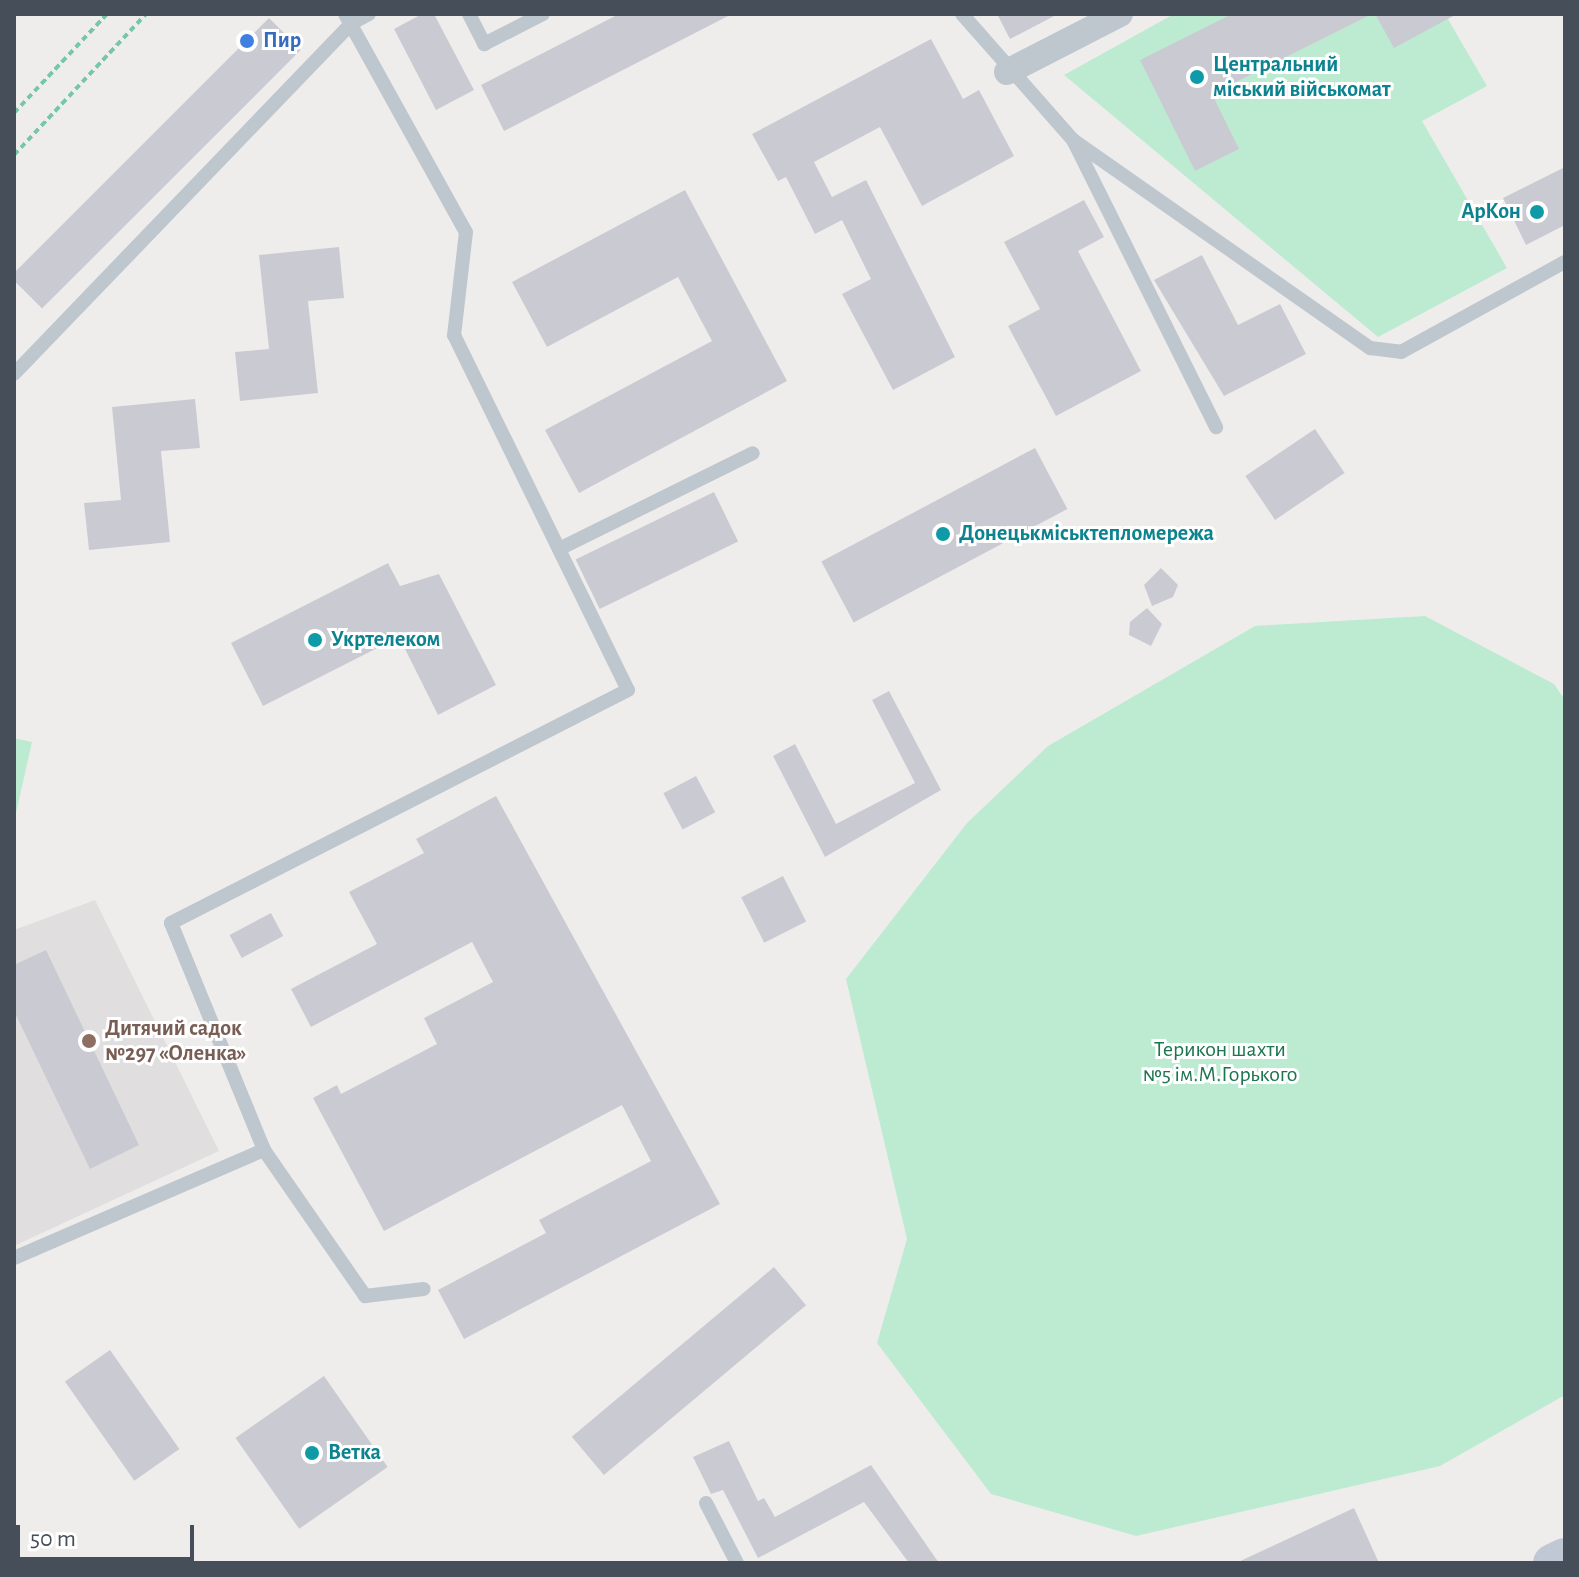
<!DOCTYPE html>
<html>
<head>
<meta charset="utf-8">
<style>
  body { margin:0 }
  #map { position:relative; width:1579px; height:1577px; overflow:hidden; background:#efedec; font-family:"Alegreya Sans",sans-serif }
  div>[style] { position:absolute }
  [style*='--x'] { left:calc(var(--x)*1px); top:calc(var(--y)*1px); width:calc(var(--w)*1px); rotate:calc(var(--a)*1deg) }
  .education>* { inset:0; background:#e0dede }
  .green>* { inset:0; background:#bcebd2 }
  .building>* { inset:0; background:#cacbd2; transform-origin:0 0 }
  .path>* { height:4px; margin-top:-2px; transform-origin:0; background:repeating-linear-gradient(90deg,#76c7a5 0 6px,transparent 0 10px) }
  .lane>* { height:14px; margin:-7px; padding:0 7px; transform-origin:7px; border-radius:7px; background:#bec6ce }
  .street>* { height:26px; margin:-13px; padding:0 13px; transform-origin:13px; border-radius:13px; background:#bec6ce }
  .secondary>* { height:38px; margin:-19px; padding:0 19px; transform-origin:19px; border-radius:19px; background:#c0c8d5 }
  .dots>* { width:22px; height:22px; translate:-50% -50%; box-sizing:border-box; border:4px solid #fff; border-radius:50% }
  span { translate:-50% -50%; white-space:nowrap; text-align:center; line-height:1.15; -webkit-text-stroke:6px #fff; paint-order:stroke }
  .shop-label { font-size:22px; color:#366cbe; font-weight:700 }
  .left { translate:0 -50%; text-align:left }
  .culture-label { font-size:22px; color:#0d838f; font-weight:700 }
  .right { translate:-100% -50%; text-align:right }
  .education-label { font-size:22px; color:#785e54; font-weight:700 }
  .park-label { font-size:22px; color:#1b754f }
  .frame { position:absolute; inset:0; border:16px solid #464e59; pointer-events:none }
  .scale { position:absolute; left:16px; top:1525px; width:178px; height:36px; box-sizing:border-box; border:4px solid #464e59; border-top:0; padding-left:10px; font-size:24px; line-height:28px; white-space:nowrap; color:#464e59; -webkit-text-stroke:6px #fff; paint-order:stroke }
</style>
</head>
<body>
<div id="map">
  <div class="education">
    <div style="clip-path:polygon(95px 900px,219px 1151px,16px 1245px,14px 930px)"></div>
  </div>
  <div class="green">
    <div style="clip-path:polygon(1174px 14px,1445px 14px,1487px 86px,1422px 121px,1507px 268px,1378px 337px,1064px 75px)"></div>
    <div style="clip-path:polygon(1425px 616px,1554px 684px,1565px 700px,1565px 1395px,1440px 1466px,1136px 1536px,991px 1494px,877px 1343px,907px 1239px,846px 979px,967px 823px,1048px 746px,1255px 626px)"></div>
    <div style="clip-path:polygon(14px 738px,32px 742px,14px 822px)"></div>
  </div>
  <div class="building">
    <div style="clip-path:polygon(422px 14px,434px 14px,474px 90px,436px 110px,394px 29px)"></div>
    <div style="clip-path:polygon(619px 14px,732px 14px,504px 131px,481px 85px)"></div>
    <div style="clip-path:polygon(997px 14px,1058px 14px,1010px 39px)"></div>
    <div style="clip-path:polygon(1232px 14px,1372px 14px,1212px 94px,1239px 149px,1195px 171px,1140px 60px)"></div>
    <div style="clip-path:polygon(1375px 14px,1457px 14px,1394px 48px)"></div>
    <div style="left:269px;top:18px;width:45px;height:366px;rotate:45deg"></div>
    <div style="clip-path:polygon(931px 39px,963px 99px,979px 90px,1014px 156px,922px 206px,880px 127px,814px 162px,832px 197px,866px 180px,955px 357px,893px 390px,842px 294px,871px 279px,842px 220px,815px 234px,786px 177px,778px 181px,752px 134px)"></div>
    <div style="clip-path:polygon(1565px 167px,1565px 225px,1526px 245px,1503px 198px)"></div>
    <div style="clip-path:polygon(685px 190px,787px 381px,579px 493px,545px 430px,712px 341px,678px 277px,547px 347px,512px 282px)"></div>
    <div style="clip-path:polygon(1084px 200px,1104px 237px,1078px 251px,1141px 371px,1056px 416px,1008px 326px,1040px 309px,1004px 242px)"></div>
    <div style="clip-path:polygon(339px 247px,344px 298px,308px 301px,318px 393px,240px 401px,235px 352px,269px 349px,259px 255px)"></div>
    <div style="clip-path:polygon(1202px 255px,1238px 325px,1280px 304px,1306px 354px,1224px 396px,1154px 280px)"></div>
    <div style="clip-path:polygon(195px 399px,200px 448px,161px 451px,170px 542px,89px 550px,84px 503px,121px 500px,112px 407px)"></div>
    <div style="left:1315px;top:429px;width:53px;height:84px;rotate:56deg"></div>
    <div style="left:1035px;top:448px;width:69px;height:242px;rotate:62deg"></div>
    <div style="left:714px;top:492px;width:55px;height:154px;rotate:64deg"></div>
    <div style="clip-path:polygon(388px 563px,400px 586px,439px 574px,496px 685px,438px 715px,399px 637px,263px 706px,231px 643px)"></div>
    <div style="clip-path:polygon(1161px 568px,1178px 585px,1173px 597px,1152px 606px,1144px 585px)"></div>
    <div style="clip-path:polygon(1147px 608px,1162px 624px,1151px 646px,1129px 635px,1130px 622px)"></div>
    <div style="clip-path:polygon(889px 691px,941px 790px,825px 857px,773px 756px,795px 744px,836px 824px,915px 783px,872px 700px)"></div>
    <div style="left:696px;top:776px;width:41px;height:37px;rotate:62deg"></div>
    <div style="clip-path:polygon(496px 796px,720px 1204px,464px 1339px,438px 1290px,546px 1233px,539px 1220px,651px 1161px,622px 1105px,384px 1231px,313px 1098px,337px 1085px,341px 1094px,437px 1044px,424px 1018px,493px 982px,472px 942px,311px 1027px,291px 989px,377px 944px,349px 892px,424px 853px,416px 839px)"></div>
    <div style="left:783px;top:876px;width:51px;height:47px;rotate:63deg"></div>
    <div style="left:271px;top:913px;width:26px;height:47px;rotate:62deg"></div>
    <div style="clip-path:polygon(46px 950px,139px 1145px,90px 1169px,14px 1011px,14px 965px)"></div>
    <div style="left:774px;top:1267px;width:50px;height:264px;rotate:50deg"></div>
    <div style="left:110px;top:1350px;width:121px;height:55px;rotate:55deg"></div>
    <div style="left:324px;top:1376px;width:111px;height:108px;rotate:55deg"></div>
    <div style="clip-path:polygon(729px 1441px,758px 1501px,764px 1498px,775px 1517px,871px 1465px,939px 1563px,909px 1563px,864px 1502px,758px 1558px,723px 1490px,711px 1494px,693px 1457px)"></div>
    <div style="clip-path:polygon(1354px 1508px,1379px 1563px,1236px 1563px)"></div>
  </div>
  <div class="path">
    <div style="--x:14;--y:113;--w:136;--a:-46.8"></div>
    <div style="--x:14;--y:155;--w:193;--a:-46.9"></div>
  </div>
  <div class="lane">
    <div style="--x:345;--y:14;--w:249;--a:61"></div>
    <div style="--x:466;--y:232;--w:104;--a:96.6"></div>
    <div style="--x:454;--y:335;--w:395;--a:63.9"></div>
    <div style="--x:628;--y:690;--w:513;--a:152.99"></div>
    <div style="--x:171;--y:923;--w:245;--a:67.7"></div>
    <div style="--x:264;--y:1150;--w:178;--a:55.3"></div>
    <div style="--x:365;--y:1296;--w:59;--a:-6.8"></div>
    <div style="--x:469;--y:14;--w:34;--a:63"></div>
    <div style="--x:484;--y:44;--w:66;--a:-27"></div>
    <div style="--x:962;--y:14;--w:168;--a:48.6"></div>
    <div style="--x:1073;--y:140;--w:321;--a:63.5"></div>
    <div style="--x:1073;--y:140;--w:363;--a:35"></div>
    <div style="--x:1370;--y:348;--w:31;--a:7"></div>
    <div style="--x:1401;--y:352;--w:187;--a:-28.8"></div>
    <div style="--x:14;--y:374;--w:487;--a:-46.1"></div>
    <div style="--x:352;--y:23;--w:19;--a:-28"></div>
    <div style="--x:559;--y:549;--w:216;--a:-26.3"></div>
    <div style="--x:14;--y:1258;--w:272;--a:-23.4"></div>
    <div style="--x:706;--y:1503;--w:68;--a:62.7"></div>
  </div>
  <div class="street">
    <div style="--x:1007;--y:72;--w:127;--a:-27.2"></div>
  </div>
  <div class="secondary">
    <div style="--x:1552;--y:1563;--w:14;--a:-25"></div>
  </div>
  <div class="dots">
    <div style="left:247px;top:41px;background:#3f7fe0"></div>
    <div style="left:1197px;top:77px;background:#0f9aa8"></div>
    <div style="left:1537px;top:212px;background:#0f9aa8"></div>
    <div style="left:943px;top:534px;background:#0f9aa8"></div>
    <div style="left:315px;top:640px;background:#0f9aa8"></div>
    <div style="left:89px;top:1041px;background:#8d6e63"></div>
    <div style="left:312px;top:1453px;background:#0f9aa8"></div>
  </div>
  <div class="shop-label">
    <span class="left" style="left:263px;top:41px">Пир</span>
  </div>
  <div class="culture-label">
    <span class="left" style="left:1213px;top:77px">Центральний<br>міський військомат</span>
    <span class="right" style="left:1521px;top:212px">АрКон</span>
    <span class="left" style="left:959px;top:534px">Донецькміськтепломережа</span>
    <span class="left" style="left:331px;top:640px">Укртелеком</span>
    <span class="left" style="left:328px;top:1453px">Ветка</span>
  </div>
  <div class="education-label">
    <span class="left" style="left:105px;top:1041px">Дитячий садок<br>№297 «Оленка»</span>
  </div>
  <div class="park-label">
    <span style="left:1220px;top:1062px">Терикон шахти<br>№5 ім.М.Горького</span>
  </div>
  <div class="frame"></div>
  <div class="scale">50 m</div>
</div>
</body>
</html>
